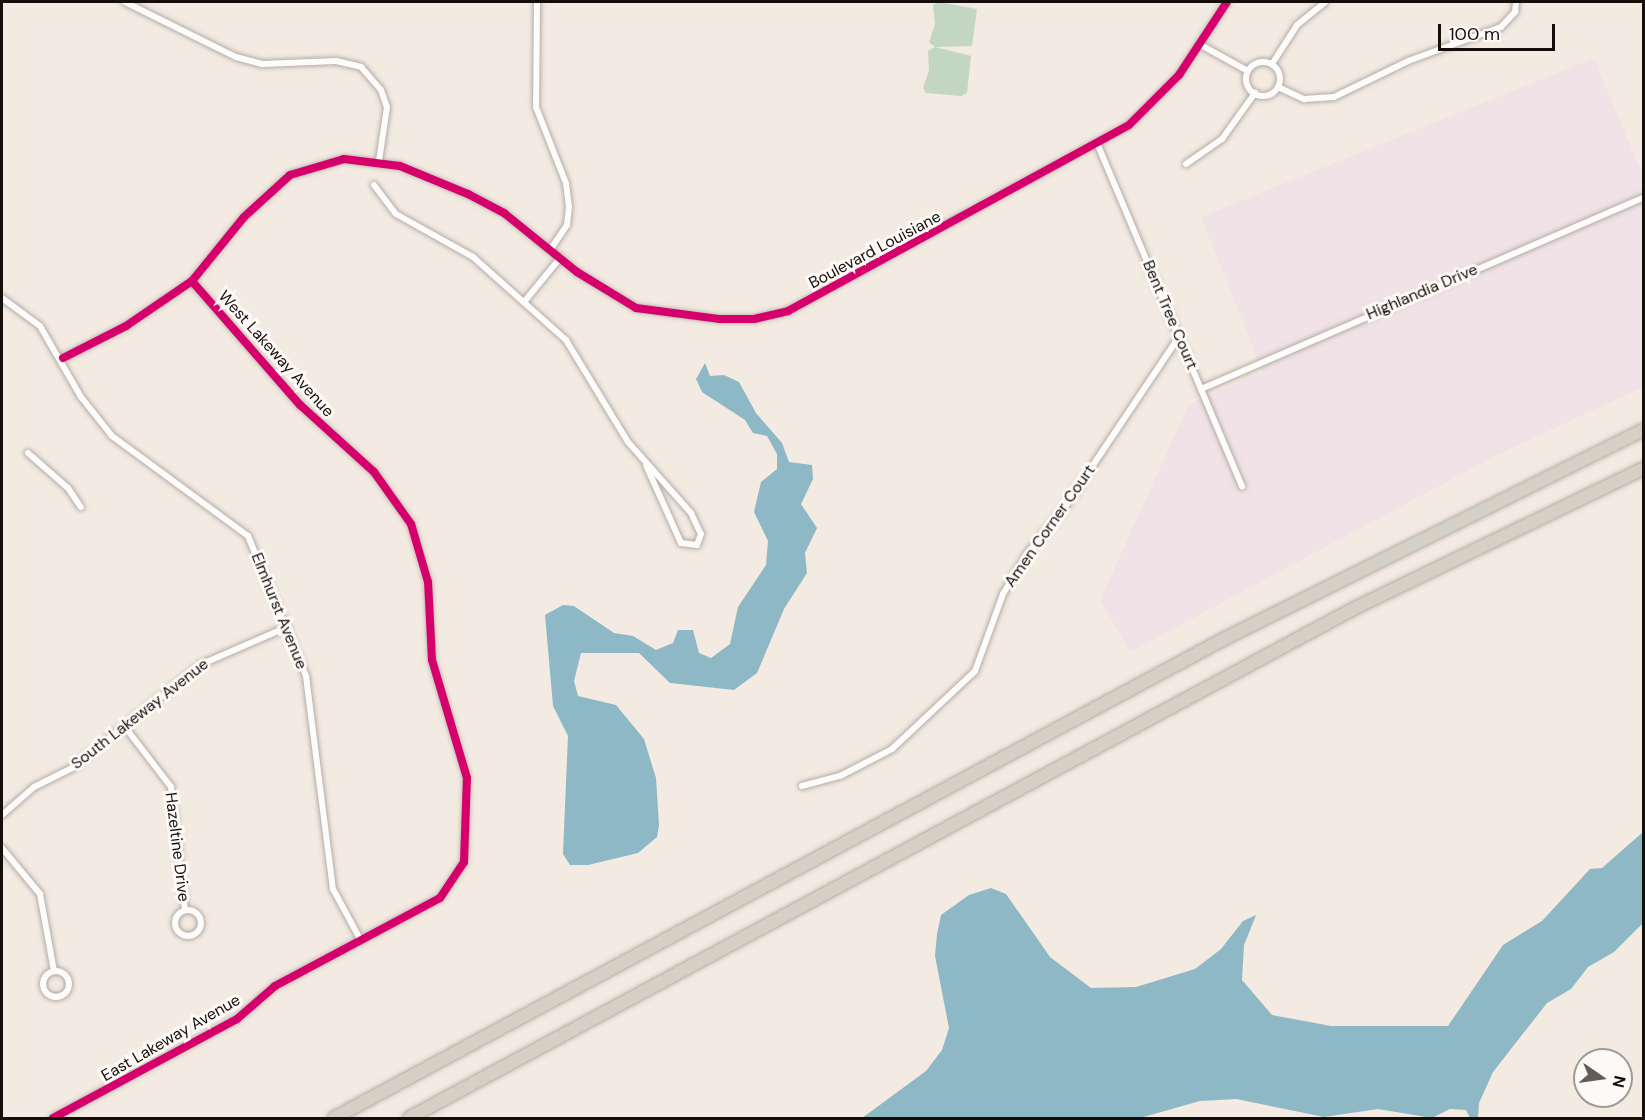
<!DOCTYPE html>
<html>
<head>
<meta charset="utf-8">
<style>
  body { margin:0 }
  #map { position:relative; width:1645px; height:1120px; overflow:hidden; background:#f3eae2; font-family:"DM Sans",sans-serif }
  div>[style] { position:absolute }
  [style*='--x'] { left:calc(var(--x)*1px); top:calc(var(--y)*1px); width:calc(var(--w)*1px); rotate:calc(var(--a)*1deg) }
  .commercial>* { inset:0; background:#f1e2e7 }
  .green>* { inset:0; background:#c3d6c2 }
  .water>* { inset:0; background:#8eb8c5 }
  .roads { filter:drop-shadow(0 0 2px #b4ada7) drop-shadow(0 0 2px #b4ada7) }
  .minor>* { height:6px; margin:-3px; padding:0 3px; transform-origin:3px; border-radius:3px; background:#fdfcfb }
  .minor>.ring { margin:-3px; padding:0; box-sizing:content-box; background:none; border:6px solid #fdfcfb; border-radius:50% }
  .motorway>* { height:12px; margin:-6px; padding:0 6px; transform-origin:6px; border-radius:6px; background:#d4d0c3 }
  .cycleway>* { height:8px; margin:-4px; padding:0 4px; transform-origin:4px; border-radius:4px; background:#d6006c }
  span { translate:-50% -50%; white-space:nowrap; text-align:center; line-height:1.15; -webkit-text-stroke:6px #fdf9f6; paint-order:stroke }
  .street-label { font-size:16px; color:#150f0b }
  .frame { position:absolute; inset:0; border:3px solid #150f0b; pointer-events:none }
  .north { position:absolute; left:1573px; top:1048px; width:60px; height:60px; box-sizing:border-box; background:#fdf9f6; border:2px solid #a09b98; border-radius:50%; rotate:103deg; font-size:16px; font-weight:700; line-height:24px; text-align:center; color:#150f0b }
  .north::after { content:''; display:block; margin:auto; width:21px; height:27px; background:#635c56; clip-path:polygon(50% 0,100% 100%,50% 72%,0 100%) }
  .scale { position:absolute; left:1438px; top:24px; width:117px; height:27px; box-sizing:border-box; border:3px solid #150f0b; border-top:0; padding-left:8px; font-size:18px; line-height:21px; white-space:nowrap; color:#150f0b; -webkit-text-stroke:4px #fdf9f6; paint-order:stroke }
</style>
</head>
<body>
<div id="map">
  <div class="commercial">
    <div style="clip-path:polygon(1594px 58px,1643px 176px,1643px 387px,1493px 457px,1130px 652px,1100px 600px,1189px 404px,1263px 372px,1201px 217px)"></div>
  </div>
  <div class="green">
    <div style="clip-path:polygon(938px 2px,977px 9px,972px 46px,935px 47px,971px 56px,967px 93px,961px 96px,926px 93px,923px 88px,929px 70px,928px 51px,935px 47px,929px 42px,935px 24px,933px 5px)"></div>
  </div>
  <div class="water">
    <div style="clip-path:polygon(705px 363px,710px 376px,724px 375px,739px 382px,756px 413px,782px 443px,789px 462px,812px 465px,813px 479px,801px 504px,817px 528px,805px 553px,807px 573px,784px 609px,757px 673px,734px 690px,670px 683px,639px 653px,581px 653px,574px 681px,578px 696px,616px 705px,644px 739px,656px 778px,659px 825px,657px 837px,638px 853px,588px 865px,570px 865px,563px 854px,568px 736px,553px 706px,545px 615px,563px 605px,574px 606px,614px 633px,633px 636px,656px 650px,673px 643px,678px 630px,693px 630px,699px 653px,711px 658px,730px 644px,738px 607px,766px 565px,768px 541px,754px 512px,761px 482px,777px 469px,777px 454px,767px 436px,753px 433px,745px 420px,702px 392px,696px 379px)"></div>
    <div style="clip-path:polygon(1643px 832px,1643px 923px,1614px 952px,1588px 967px,1571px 989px,1547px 1003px,1493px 1072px,1479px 1103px,1478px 1118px,1470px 1118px,1466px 1110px,1450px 1109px,1432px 1118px,1378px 1109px,1324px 1117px,1236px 1099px,1200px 1101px,1140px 1118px,862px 1118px,926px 1071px,942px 1050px,949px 1028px,935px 956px,937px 934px,941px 915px,969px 895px,991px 888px,1006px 894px,1050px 957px,1091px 988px,1136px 987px,1195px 969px,1221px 949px,1243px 921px,1256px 915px,1244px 945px,1242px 980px,1272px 1015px,1331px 1026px,1448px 1026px,1503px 945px,1542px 921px,1590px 869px,1602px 868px)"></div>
  </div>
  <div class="roads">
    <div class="minor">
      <div style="--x:125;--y:2;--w:124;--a:26.4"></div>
      <div style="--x:236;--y:57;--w:28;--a:15"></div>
      <div style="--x:263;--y:64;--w:73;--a:-2.4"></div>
      <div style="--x:336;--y:61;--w:26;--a:13"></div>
      <div style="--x:361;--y:67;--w:30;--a:49"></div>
      <div style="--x:381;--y:90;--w:18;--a:71"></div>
      <div style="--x:387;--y:107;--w:55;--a:98.4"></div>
      <div style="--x:537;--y:2;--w:105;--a:90.5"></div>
      <div style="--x:536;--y:107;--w:82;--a:68.5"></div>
      <div style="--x:566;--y:183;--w:23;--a:83"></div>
      <div style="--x:569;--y:206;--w:19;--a:96"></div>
      <div style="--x:567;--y:225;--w:29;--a:124"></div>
      <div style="--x:1199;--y:44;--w:56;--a:28.9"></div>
      <div class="ring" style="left:1246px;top:62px;width:28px;height:28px"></div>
      <div style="--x:1272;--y:64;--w:46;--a:-57.3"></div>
      <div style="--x:1297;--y:25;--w:36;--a:-39"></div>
      <div style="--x:1278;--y:87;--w:29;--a:25"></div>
      <div style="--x:1304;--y:99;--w:30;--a:-4"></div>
      <div style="--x:1334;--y:97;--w:82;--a:-25.9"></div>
      <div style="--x:1408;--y:61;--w:99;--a:-20.1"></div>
      <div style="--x:1501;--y:27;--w:21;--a:-47"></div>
      <div style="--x:1515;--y:12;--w:10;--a:-84"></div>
      <div style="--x:1097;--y:143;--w:373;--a:67.1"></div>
      <div style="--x:1186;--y:164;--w:44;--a:-34.8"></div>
      <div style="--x:1222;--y:139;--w:57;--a:-54.3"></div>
      <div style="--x:374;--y:185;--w:36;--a:53"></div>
      <div style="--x:396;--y:214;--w:88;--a:29.2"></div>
      <div style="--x:473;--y:257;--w:125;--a:41.7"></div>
      <div style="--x:566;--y:340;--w:119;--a:58.7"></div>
      <div style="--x:628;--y:442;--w:95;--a:48.4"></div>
      <div style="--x:691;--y:513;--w:23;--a:65"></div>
      <div style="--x:701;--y:534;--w:12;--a:110"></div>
      <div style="--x:697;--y:545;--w:16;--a:-173"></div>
      <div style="--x:681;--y:543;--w:85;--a:-114.2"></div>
      <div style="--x:2;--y:298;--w:47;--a:36.4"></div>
      <div style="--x:40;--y:326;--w:82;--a:60"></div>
      <div style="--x:81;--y:397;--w:50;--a:51.5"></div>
      <div style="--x:112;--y:436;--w:169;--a:36.3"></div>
      <div style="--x:248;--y:536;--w:152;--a:67.5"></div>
      <div style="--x:306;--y:676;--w:215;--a:82.8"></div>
      <div style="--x:333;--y:889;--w:57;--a:61.6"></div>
      <div style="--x:524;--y:302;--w:58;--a:-50.6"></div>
      <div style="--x:63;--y:358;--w:71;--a:-26.9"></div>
      <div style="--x:126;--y:326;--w:80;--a:-34.3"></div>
      <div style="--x:192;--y:281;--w:82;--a:-50.9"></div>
      <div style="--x:244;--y:217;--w:62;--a:-42.4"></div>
      <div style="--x:290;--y:175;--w:56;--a:-16.5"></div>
      <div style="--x:344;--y:159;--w:56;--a:7.1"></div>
      <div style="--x:400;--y:166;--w:74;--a:22.4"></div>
      <div style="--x:468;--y:194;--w:41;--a:27.8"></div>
      <div style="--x:504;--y:213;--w:94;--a:38.9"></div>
      <div style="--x:577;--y:272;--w:69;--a:31.4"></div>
      <div style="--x:636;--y:308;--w:85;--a:7.5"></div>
      <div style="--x:720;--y:319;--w:34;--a:0"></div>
      <div style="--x:754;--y:319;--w:35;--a:-13"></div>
      <div style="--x:788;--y:311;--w:388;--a:-28.6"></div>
      <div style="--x:1129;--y:125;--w:71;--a:-45"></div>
      <div style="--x:1179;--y:75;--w:87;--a:-56.7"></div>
      <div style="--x:1201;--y:389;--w:483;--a:-23.4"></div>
      <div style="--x:28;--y:453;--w:53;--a:41.2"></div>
      <div style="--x:68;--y:488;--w:23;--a:56"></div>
      <div style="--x:125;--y:727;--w:76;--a:52.5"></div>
      <div style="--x:171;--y:787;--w:124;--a:83.5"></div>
      <div style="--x:802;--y:786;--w:39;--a:-15"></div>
      <div style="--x:840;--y:776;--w:59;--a:-27.4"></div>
      <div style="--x:892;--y:749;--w:114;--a:-43.2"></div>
      <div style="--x:975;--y:671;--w:82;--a:-70"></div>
      <div style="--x:1003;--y:594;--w:47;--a:-59"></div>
      <div style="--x:1027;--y:554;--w:60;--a:-51"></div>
      <div style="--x:1065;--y:507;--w:207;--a:-56.2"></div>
      <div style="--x:2;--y:815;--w:43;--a:-41.2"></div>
      <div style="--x:34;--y:787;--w:42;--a:-26.6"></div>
      <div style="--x:72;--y:768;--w:166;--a:-38.7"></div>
      <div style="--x:202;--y:664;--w:93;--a:-23.5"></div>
      <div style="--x:2;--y:848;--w:60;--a:50.4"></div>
      <div style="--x:40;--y:894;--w:78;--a:79.7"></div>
      <div class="ring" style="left:175px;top:910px;width:20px;height:20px"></div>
      <div class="ring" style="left:43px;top:971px;width:20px;height:20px"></div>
      <div style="--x:53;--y:1118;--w:209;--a:-28.3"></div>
      <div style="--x:237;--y:1019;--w:50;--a:-41"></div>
      <div style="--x:275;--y:986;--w:187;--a:-28.1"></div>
      <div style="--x:440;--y:898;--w:43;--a:-56.3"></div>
      <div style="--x:464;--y:862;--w:84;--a:-88"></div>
      <div style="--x:467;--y:778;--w:123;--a:-106.5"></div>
      <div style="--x:432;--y:660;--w:78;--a:-92.9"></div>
      <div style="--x:428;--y:582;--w:60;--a:-106.3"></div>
      <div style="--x:411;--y:524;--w:64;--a:-125.4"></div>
      <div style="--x:374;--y:472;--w:100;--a:-137.8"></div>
      <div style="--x:300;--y:405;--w:164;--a:-131.1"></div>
    </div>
    <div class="motorway">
      <div style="--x:334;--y:1118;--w:1008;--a:-28.29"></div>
      <div style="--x:1222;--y:640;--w:471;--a:-26.5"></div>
      <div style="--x:409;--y:1118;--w:1075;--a:-28.33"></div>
      <div style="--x:1355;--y:608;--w:321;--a:-25.8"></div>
    </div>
  </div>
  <div class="cycleway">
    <div style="--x:63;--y:358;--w:71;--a:-26.9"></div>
    <div style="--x:126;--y:326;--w:80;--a:-34.3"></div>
    <div style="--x:192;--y:281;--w:82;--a:-50.9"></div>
    <div style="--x:244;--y:217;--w:62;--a:-42.4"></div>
    <div style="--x:290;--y:175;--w:56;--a:-16.5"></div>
    <div style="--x:344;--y:159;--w:56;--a:7.1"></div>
    <div style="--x:400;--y:166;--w:74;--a:22.4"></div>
    <div style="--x:468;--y:194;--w:41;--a:27.8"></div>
    <div style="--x:504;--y:213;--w:94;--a:38.9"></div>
    <div style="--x:577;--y:272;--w:69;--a:31.4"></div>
    <div style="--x:636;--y:308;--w:85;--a:7.5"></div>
    <div style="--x:720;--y:319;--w:34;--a:0"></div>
    <div style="--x:754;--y:319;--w:35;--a:-13"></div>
    <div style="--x:788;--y:311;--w:388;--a:-28.6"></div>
    <div style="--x:1129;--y:125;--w:71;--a:-45"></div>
    <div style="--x:1179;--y:75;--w:87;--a:-56.7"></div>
    <div style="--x:53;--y:1118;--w:209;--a:-28.3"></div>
    <div style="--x:237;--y:1019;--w:50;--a:-41"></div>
    <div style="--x:275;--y:986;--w:187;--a:-28.1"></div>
    <div style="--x:440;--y:898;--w:43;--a:-56.3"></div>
    <div style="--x:464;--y:862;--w:84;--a:-88"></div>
    <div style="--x:467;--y:778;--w:123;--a:-106.5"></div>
    <div style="--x:432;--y:660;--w:78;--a:-92.9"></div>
    <div style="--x:428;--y:582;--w:60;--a:-106.3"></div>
    <div style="--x:411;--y:524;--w:64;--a:-125.4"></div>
    <div style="--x:374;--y:472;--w:100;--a:-137.8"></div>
    <div style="--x:300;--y:405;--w:164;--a:-131.1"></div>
  </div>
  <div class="street-label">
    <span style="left:875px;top:250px;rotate:-28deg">Boulevard Louisiane</span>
    <span style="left:1422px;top:292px;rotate:-23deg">Highlandia Drive</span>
    <span style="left:1170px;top:315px;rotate:67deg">Bent Tree Court</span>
    <span style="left:276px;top:354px;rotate:48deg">West Lakeway Avenue</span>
    <span style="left:1050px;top:526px;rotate:-55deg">Amen Corner Court</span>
    <span style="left:279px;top:611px;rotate:68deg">Elmhurst Avenue</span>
    <span style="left:140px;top:714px;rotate:-38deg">South Lakeway Avenue</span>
    <span style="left:177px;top:847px;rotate:83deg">Hazeltine Drive</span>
    <span style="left:171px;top:1038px;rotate:-30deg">East Lakeway Avenue</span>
  </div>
  <div class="frame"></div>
  <div class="north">N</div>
  <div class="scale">100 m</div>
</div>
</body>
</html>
